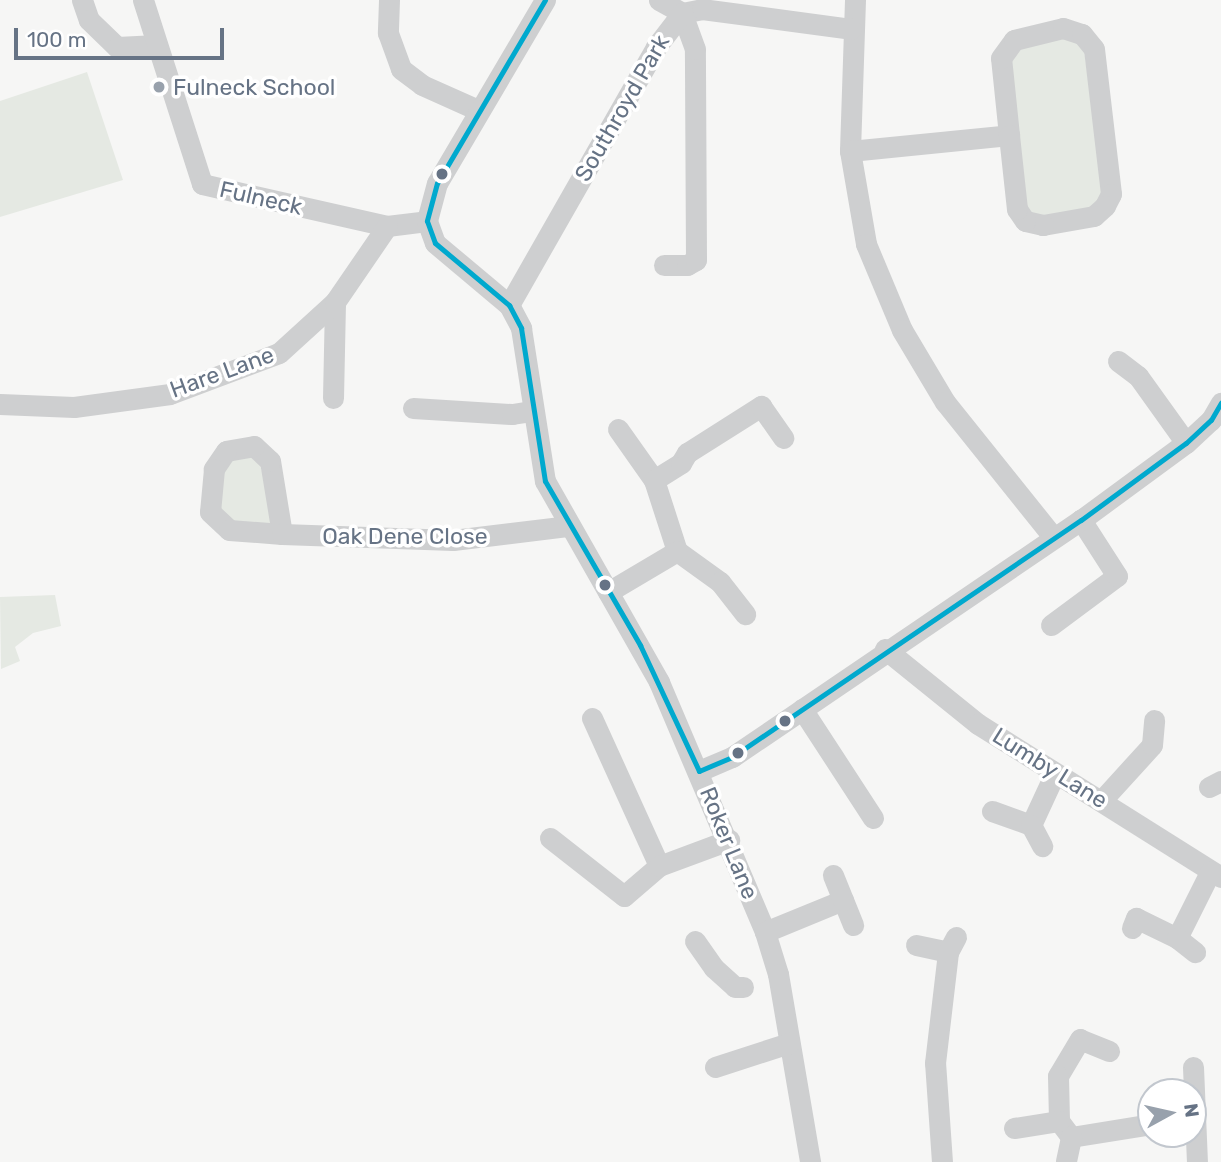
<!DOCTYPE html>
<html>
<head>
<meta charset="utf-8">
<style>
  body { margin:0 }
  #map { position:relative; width:1221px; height:1162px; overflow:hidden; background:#f6f6f5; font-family:Rubik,sans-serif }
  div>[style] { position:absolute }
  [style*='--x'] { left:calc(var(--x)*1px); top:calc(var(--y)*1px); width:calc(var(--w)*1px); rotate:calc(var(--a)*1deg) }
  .green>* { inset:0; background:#e5e9e3 }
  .minor>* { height:21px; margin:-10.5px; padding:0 10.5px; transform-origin:10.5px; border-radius:10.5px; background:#cecfd0 }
  .bus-1>* { height:5px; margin:-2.5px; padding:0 2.5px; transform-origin:2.5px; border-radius:2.5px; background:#00a9ce }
  .dots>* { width:19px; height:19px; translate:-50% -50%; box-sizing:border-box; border:4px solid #fff; border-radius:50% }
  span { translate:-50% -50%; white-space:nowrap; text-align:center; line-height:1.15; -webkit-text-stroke:7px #fff; paint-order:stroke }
  .poi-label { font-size:23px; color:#667385 }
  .left { translate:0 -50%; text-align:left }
  .street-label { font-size:23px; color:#667385 }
  .north { position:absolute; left:1137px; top:1078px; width:70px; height:70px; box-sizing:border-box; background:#fff; border:2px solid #c2c7ce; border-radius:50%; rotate:82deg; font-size:19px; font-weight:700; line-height:28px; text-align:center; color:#667385 }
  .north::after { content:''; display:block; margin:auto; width:24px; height:32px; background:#98a1ac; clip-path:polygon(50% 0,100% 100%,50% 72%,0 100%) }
  .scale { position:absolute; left:14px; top:28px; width:210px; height:32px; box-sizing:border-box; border:4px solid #667385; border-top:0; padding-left:9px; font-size:21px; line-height:24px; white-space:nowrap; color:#667385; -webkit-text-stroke:5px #fff; paint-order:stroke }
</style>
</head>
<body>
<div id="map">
  <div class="green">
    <div style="clip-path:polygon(1082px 34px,1105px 206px,1025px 221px,1001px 58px,1014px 40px)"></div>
    <div style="clip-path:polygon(87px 72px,123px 180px,0 217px,0 101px)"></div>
    <div style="clip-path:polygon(254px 446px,282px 534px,229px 530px,210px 488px,214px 469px)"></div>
    <div style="clip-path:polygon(55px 595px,61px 626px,33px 633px,15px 647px,20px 661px,1px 669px,0 597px)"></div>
  </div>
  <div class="minor">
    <div style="--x:82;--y:0;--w:21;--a:71"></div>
    <div style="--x:89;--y:20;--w:39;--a:44"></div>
    <div style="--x:117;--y:47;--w:40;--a:-2.9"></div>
    <div style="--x:143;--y:0;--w:193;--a:72.2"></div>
    <div style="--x:202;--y:184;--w:190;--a:12.8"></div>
    <div style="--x:387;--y:226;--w:40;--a:-7.1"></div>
    <div style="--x:389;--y:0;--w:33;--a:92"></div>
    <div style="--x:388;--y:33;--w:38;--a:70"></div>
    <div style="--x:401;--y:69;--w:26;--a:37"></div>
    <div style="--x:422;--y:85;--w:61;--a:24.1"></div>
    <div style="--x:545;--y:0;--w:212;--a:120.5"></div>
    <div style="--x:437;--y:183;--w:39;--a:105"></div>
    <div style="--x:427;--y:221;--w:23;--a:70"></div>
    <div style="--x:435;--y:243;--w:97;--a:40"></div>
    <div style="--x:509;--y:305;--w:26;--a:62"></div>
    <div style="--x:521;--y:328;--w:155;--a:81.1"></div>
    <div style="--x:545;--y:481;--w:231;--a:60.4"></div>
    <div style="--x:659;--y:682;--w:272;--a:67"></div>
    <div style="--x:765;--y:932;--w:44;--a:72.8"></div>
    <div style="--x:778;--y:974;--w:191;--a:80.3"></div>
    <div style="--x:659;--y:0;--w:26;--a:29"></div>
    <div style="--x:855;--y:0;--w:151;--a:91.9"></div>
    <div style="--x:850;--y:151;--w:94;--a:80.2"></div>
    <div style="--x:866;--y:244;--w:93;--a:67.3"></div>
    <div style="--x:902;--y:330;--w:84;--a:59.2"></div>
    <div style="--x:945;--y:402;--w:174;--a:51.3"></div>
    <div style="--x:682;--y:13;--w:20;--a:-11"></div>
    <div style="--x:702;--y:9;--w:150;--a:7.6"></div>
    <div style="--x:850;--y:151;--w:160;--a:-5.7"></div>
    <div style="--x:1009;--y:135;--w:77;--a:-95.9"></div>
    <div style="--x:1001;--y:58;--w:22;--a:-54"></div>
    <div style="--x:1014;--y:40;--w:50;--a:-13.8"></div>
    <div style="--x:1063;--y:28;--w:20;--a:18"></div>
    <div style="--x:1082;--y:34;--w:19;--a:51"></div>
    <div style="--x:1094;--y:49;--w:146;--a:83.3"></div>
    <div style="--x:1111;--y:194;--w:13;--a:117"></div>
    <div style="--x:1105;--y:206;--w:15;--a:138"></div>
    <div style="--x:1094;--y:216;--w:52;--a:170"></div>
    <div style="--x:1043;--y:225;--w:18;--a:-167"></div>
    <div style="--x:1025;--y:221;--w:14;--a:-124"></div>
    <div style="--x:1017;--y:209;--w:74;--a:-96.2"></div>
    <div style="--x:664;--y:265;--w:23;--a:0"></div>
    <div style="--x:687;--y:265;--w:10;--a:-29"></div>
    <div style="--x:696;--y:260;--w:211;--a:-90.3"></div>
    <div style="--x:695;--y:49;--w:38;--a:-110"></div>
    <div style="--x:509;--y:305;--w:297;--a:-60.3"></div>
    <div style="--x:656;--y:47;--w:43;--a:-52.6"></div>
    <div style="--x:1118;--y:361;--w:25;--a:37"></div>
    <div style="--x:1138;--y:376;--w:82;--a:54.4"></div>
    <div style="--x:333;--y:398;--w:96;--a:-88.8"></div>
    <div style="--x:0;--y:404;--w:74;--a:2.3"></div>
    <div style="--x:74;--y:407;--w:97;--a:-7.7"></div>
    <div style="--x:170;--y:394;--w:116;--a:-20.6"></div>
    <div style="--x:279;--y:353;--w:76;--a:-42.3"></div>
    <div style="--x:335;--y:302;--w:92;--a:-55.6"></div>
    <div style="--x:413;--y:408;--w:99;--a:3.5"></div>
    <div style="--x:512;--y:414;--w:19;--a:-9"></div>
    <div style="--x:618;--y:429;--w:62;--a:54.8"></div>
    <div style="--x:654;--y:480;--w:75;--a:72.1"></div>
    <div style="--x:677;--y:551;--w:53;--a:35.8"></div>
    <div style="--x:720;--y:582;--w:41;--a:52"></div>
    <div style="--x:654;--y:480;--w:32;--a:-32"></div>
    <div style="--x:681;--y:463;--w:12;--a:-59"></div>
    <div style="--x:687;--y:453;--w:88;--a:-32.4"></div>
    <div style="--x:761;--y:406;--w:39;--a:55"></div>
    <div style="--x:282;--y:534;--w:74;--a:-99.3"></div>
    <div style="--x:270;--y:461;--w:22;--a:-137"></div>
    <div style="--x:254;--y:446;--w:28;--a:170"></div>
    <div style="--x:226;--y:451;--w:22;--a:124"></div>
    <div style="--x:214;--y:469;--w:43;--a:95.3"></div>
    <div style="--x:210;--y:512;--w:26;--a:43"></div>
    <div style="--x:229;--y:530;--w:53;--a:4.3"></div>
    <div style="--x:282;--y:534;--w:171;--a:2"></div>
    <div style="--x:453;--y:540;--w:117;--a:-6.9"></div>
    <div style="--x:608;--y:592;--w:80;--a:-30.7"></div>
    <div style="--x:1051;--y:625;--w:82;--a:-36.6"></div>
    <div style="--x:1117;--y:576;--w:67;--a:-122.7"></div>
    <div style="--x:885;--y:649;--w:119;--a:38.9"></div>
    <div style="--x:978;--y:724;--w:287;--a:32.2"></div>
    <div style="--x:802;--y:709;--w:130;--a:56.9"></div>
    <div style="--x:592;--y:718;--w:162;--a:65.6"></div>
    <div style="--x:699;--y:771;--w:36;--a:-23"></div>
    <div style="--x:732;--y:757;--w:422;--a:-34.2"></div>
    <div style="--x:1081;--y:520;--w:130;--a:-36.3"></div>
    <div style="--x:1186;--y:443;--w:34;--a:-43"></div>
    <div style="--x:1211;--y:420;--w:20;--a:-60"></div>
    <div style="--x:1209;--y:787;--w:13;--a:-27"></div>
    <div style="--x:1102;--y:800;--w:74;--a:-47.7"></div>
    <div style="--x:1152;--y:745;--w:25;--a:-85"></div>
    <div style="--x:992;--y:811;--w:41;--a:19.7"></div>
    <div style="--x:1031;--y:825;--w:57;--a:-65.2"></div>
    <div style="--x:1031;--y:825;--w:24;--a:62"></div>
    <div style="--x:550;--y:838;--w:94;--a:38.1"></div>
    <div style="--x:624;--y:896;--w:46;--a:-40.6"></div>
    <div style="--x:659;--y:866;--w:75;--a:-20.4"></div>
    <div style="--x:843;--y:900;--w:27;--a:68"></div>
    <div style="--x:1132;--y:928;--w:11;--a:-68"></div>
    <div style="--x:1136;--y:918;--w:46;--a:26"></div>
    <div style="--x:1177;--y:938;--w:74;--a:-63.4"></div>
    <div style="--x:765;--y:932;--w:84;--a:-22.3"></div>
    <div style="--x:843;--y:900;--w:27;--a:-112"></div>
    <div style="--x:1177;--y:938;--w:23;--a:38"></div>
    <div style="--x:695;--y:941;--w:33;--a:55"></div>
    <div style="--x:714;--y:968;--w:28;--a:42"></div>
    <div style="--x:735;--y:987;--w:8;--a:0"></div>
    <div style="--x:916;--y:945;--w:33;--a:12"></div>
    <div style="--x:1109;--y:1051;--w:31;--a:-158"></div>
    <div style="--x:1080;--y:1039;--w:43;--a:120.7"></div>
    <div style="--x:1058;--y:1076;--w:45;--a:88.7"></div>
    <div style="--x:1059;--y:1121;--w:20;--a:53"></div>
    <div style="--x:1071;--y:1137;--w:81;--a:-9.2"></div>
    <div style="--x:715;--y:1067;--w:78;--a:-18"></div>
    <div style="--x:1193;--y:1067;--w:95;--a:87.6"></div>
    <div style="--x:1014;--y:1128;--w:46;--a:-8.8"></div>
    <div style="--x:1066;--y:1161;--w:25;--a:-78"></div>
    <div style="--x:942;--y:1162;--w:99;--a:-94"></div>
    <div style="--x:935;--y:1063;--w:112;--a:-83.3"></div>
    <div style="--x:948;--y:952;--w:17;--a:-62"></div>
  </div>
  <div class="bus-1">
    <div style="--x:545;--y:0;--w:212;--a:120.5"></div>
    <div style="--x:437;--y:183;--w:39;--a:105"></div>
    <div style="--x:427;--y:221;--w:23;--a:70"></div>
    <div style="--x:435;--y:243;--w:97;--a:40"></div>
    <div style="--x:509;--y:305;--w:26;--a:62"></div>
    <div style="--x:521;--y:328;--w:155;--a:81.1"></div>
    <div style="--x:545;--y:481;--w:190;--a:59.9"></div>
    <div style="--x:640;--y:645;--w:139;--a:64.9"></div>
    <div style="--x:699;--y:771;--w:36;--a:-23"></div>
    <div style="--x:732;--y:757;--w:422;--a:-34.2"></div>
    <div style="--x:1081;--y:520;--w:130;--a:-36.3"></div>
    <div style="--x:1186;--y:443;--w:34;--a:-43"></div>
    <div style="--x:1211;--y:420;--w:20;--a:-60"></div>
  </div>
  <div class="dots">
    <div style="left:159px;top:87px;background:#98a1ac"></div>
    <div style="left:442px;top:174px;background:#667385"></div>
    <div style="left:605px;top:585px;background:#667385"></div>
    <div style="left:785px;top:721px;background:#667385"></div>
    <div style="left:738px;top:753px;background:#667385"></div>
  </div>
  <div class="poi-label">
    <span class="left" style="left:173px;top:87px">Fulneck School</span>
  </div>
  <div class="street-label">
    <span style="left:622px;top:108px;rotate:-60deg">Southroyd Park</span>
    <span style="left:261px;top:198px;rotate:13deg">Fulneck</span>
    <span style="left:222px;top:372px;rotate:-20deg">Hare Lane</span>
    <span style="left:405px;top:536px">Oak Dene Close</span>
    <span style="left:1050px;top:768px;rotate:32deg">Lumby Lane</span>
    <span style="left:729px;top:843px;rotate:68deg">Roker Lane</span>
  </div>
  <div class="north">N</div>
  <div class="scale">100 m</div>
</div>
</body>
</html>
